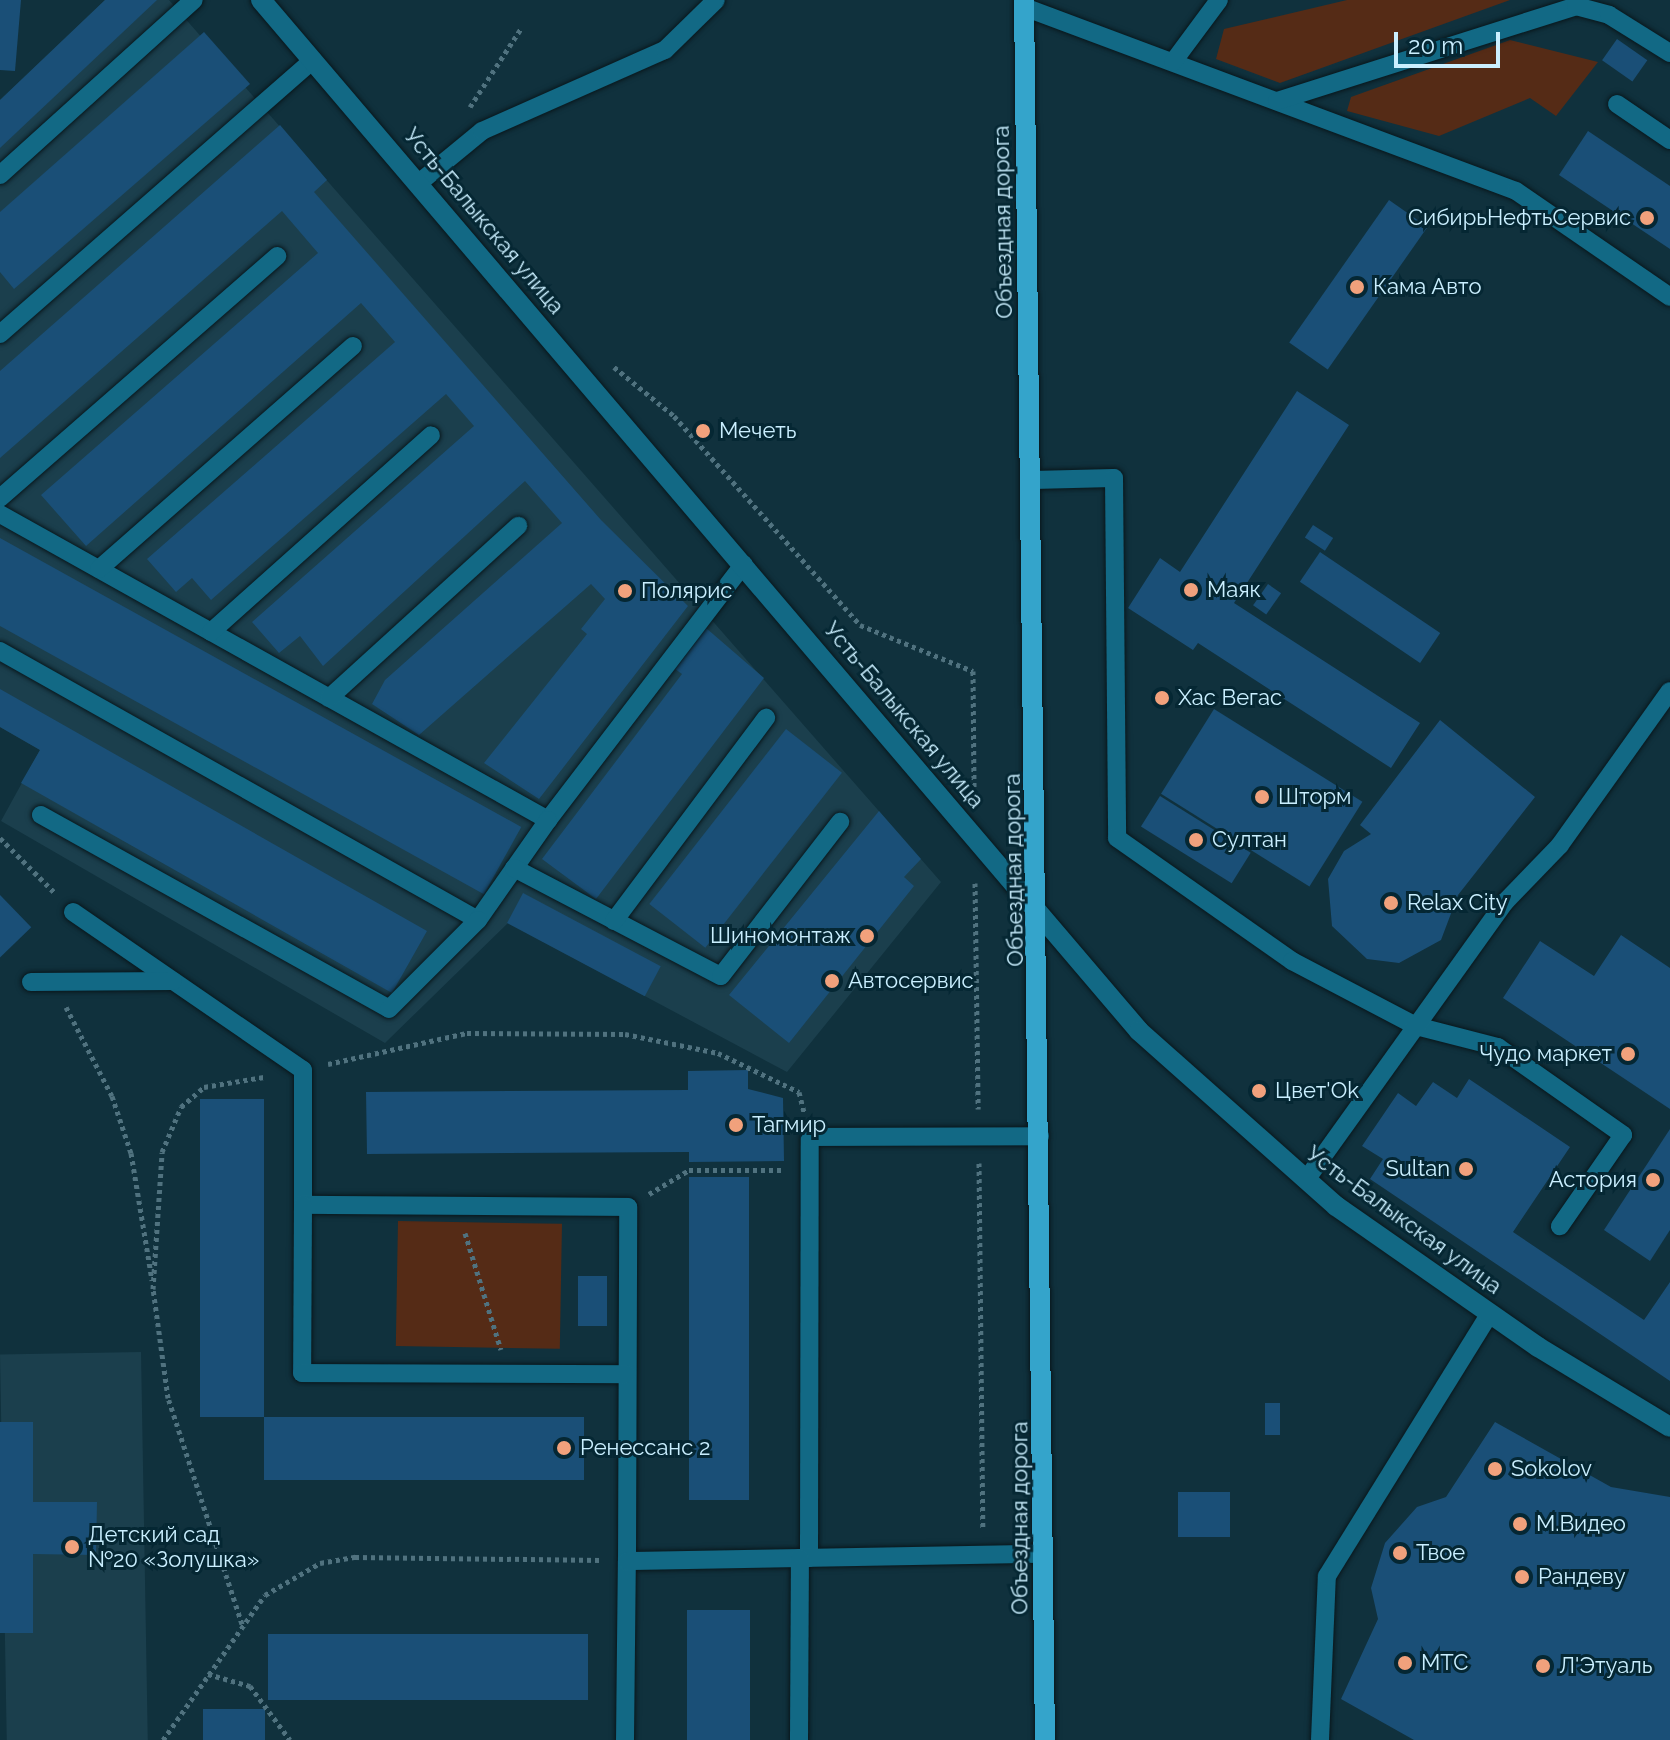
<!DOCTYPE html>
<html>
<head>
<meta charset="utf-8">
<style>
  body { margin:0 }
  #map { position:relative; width:1670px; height:1740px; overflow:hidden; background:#10313d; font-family:Raleway,sans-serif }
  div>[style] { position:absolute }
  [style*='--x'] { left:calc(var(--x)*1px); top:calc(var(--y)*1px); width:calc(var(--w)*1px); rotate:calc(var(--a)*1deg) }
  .built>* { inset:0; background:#1b3f4d; transform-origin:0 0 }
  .green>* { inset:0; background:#552b16; transform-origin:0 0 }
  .building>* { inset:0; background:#1a4f77; transform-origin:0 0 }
  .path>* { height:5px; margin-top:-2.5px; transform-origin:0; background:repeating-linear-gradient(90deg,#50727f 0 4px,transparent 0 8px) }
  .roads { filter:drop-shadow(0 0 2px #09171c) drop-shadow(0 0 2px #09171c) }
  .lane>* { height:18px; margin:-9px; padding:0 9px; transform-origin:9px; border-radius:9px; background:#126985 }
  .street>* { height:20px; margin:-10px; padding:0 10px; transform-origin:10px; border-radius:10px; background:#126985 }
  .primary>* { height:20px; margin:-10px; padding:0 10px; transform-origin:10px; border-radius:10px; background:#34a4cb }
  .dots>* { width:22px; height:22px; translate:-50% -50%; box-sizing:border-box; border:4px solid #052733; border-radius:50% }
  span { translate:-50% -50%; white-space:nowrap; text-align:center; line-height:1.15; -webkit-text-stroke:6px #052733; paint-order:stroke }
  .poi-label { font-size:22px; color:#caefff }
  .right { translate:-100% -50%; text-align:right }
  .left { translate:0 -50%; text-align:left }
  .street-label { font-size:22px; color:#caefff }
  .scale { position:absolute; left:1394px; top:32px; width:106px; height:36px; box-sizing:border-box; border:4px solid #caefff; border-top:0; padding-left:10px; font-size:24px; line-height:28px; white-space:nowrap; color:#caefff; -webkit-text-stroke:6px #052733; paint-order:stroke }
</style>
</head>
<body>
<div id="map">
  <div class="built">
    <div style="clip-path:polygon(105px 0,169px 0,941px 882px,787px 1072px,508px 923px,385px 1043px,1px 821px,40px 750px,0 727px,0 100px)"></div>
    <div style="left:141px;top:1352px;width:388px;height:141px;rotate:89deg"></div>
  </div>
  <div class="green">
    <div style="clip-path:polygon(1347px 0,1510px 0,1280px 83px,1216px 59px,1224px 29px)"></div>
    <div style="clip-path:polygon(1510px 40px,1598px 62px,1556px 116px,1530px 98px,1439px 136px,1347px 111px,1351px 97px)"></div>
    <div style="left:398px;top:1221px;width:164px;height:125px;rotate:1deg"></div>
  </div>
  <div class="building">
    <div style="clip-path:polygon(0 0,21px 0,15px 71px,0 70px)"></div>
    <div style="clip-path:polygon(105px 0,157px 0,0 148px,0 100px)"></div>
    <div style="clip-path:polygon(204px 32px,250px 84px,14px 289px,0 272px,0 212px)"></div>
    <div style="left:1617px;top:39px;width:37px;height:26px;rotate:35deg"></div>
    <div style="clip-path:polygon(280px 125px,327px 180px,314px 192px,601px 520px,688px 606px,539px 799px,484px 763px,587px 634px,581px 629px,605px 599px,591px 584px,419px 735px,372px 704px,385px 680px,562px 523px,525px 481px,323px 666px,300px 636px,279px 653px,252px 622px,474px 426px,446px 394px,211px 600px,192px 578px,176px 592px,147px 559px,395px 342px,361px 303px,86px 546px,41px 495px,318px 253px,282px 211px,0 458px,0 371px)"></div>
    <div style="clip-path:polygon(1588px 131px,1670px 186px,1670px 249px,1559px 175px)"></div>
    <div style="left:1389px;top:200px;width:47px;height:174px;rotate:35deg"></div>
    <div style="clip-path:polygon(1297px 391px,1349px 425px,1234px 603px,1420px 723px,1391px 768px,1198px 643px,1193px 650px,1128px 608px,1160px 558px,1180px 572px)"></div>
    <div style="left:1313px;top:525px;width:24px;height:15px;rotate:33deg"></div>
    <div style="left:0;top:538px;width:596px;height:77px;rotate:29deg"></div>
    <div style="left:1320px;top:552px;width:145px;height:36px;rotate:34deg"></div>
    <div style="left:1268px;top:584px;width:16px;height:26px;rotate:35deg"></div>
    <div style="clip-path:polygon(706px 628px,764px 678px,596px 899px,542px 859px,682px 674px,675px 669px)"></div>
    <div style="clip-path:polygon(0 689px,427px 931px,392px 993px,21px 783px,40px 750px,0 727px)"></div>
    <div style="left:1214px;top:709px;width:175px;height:100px;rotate:32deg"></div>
    <div style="clip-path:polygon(1440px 720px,1535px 797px,1458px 895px,1441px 940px,1399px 963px,1367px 959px,1332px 926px,1328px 879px,1344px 851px,1371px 834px,1360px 825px)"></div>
    <div style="left:786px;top:729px;width:71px;height:222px;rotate:38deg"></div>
    <div style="left:1160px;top:796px;width:107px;height:36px;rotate:32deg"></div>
    <div style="clip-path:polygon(879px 811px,921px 859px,904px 877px,914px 886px,789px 1043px,729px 995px)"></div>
    <div style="left:523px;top:893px;width:156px;height:34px;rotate:28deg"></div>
    <div style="left:0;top:895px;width:45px;height:421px;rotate:46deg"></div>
    <div style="clip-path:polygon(1621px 935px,1670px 968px,1670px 1109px,1503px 998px,1540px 941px,1594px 976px)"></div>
    <div style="clip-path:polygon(748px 1070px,748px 1089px,783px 1098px,784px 1161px,689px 1162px,689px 1152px,367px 1154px,366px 1092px,688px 1090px,688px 1071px)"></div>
    <div style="clip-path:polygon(1469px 1079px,1570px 1147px,1513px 1232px,1644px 1320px,1670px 1282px,1670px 1381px,1370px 1179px,1383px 1159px,1362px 1146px,1398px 1093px,1416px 1106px,1433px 1082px,1457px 1098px)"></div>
    <div style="left:200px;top:1099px;width:64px;height:318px"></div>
    <div style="clip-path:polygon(1670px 1129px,1670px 1230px,1650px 1261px,1604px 1230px)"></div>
    <div style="left:689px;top:1177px;width:60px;height:323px"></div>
    <div style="left:578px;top:1276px;width:29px;height:50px"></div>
    <div style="left:1265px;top:1403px;width:15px;height:32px"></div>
    <div style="left:264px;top:1417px;width:320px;height:63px"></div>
    <div style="clip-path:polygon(0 1422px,33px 1422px,33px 1502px,97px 1502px,96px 1555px,33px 1554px,33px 1633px,0 1633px)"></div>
    <div style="clip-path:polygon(1495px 1422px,1611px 1487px,1670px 1497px,1670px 1740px,1414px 1740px,1341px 1699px,1378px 1619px,1371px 1588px,1385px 1543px,1417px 1507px,1446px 1497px)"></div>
    <div style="left:1178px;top:1492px;width:52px;height:45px"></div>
    <div style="left:687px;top:1610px;width:63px;height:130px"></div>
    <div style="left:588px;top:1634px;width:66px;height:320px;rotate:90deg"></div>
    <div style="left:203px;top:1709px;width:62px;height:31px"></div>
  </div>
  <div class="path">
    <div style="--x:470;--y:107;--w:95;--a:-57"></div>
    <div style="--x:614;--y:367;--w:77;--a:39.2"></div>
    <div style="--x:674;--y:416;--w:280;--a:48.3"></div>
    <div style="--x:860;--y:625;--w:122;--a:22.2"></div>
    <div style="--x:973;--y:671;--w:122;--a:89.5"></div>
    <div style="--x:0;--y:838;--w:79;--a:45"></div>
    <div style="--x:975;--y:883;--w:226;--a:89.2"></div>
    <div style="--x:66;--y:1007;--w:100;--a:62.7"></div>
    <div style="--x:112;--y:1096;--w:60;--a:71.6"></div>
    <div style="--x:131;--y:1153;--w:129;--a:80.6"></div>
    <div style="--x:328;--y:1064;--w:142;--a:-12.6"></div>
    <div style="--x:467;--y:1033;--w:158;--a:0.4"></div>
    <div style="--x:625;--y:1034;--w:95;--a:11.5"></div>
    <div style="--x:718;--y:1053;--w:90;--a:25.7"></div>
    <div style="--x:799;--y:1092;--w:21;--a:76"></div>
    <div style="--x:979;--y:1163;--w:366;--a:89.4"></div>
    <div style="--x:649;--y:1194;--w:47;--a:-31"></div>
    <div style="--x:689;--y:1170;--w:96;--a:0"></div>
    <div style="--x:465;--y:1233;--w:122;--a:72.9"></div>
    <div style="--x:242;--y:1624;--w:238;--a:-108.1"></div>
    <div style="--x:168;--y:1398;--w:110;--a:-97.8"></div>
    <div style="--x:153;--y:1289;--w:137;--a:-86.2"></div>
    <div style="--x:162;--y:1152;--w:49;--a:-67.1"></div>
    <div style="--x:181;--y:1107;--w:30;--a:-41"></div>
    <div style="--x:204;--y:1087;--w:61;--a:-9.5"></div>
    <div style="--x:208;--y:1674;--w:44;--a:15.9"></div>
    <div style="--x:250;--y:1686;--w:67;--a:53.5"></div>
    <div style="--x:163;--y:1740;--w:177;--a:-54.9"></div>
    <div style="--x:265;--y:1595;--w:64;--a:-30.2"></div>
    <div style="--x:320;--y:1563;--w:36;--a:-10"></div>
    <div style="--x:355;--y:1557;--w:246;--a:0.7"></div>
  </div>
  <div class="roads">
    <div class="lane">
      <div style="--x:1024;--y:7;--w:525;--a:20.5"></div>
      <div style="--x:1516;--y:191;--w:187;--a:34.5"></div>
      <div style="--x:1173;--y:62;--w:77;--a:-53.4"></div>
      <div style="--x:1277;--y:101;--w:314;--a:-17.6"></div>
      <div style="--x:1576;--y:6;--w:34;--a:15"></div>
      <div style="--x:1609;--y:15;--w:72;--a:31.9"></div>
      <div style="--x:1617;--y:104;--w:64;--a:34.2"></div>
      <div style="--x:0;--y:175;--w:261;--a:-42.1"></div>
      <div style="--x:420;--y:182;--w:80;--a:-39.4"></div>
      <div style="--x:482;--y:131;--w:200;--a:-23.9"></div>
      <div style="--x:665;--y:50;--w:71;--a:-44.4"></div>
      <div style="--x:0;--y:334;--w:416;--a:-41.2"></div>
      <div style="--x:1032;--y:480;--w:82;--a:-1.4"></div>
      <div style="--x:1114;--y:478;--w:360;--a:89.5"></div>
      <div style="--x:1117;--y:838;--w:214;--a:35.1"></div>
      <div style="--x:1292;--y:961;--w:140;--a:27.7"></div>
      <div style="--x:1416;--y:1026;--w:85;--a:14.4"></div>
      <div style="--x:1498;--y:1047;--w:153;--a:35.1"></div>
      <div style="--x:1623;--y:1135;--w:111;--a:124.7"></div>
      <div style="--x:0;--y:498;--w:368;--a:-41.1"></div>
      <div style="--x:0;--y:514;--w:628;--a:29.18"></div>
      <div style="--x:548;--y:820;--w:322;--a:-52.6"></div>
      <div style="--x:99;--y:569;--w:338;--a:-41.3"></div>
      <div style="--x:211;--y:632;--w:295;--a:-41.8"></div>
      <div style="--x:0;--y:651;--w:548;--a:29.37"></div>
      <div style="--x:478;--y:920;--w:122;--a:-55"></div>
      <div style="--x:329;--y:698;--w:256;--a:-42.3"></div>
      <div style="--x:41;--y:815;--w:398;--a:29.1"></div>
      <div style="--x:389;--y:1009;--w:126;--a:-45"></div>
      <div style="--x:514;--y:868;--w:233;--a:27.6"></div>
      <div style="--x:721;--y:976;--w:195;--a:-52.3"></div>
      <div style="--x:73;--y:912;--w:279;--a:34.5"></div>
      <div style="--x:303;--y:1070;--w:135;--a:90"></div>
      <div style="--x:614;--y:921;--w:254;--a:-53.2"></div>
      <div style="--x:31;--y:982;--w:142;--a:-0.4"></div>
      <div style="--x:1306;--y:1180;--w:342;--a:-54.4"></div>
      <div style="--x:1505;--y:902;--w:79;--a:-46"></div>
      <div style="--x:1560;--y:845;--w:189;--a:-54.5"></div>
      <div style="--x:809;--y:1558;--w:421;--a:-89.9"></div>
      <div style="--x:810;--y:1137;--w:230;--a:-0.2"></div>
      <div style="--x:627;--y:1561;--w:354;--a:-89.8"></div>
      <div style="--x:628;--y:1207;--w:325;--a:-179.6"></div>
      <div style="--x:303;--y:1205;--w:168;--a:90.3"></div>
      <div style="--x:302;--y:1373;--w:325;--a:0.2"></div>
      <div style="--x:625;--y:1740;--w:179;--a:-89.4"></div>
      <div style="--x:627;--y:1561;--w:417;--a:-1"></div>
      <div style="--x:799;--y:1740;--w:182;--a:-89.7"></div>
      <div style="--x:1320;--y:1740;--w:164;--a:-87.6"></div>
      <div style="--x:1327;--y:1576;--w:309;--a:-58.2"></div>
    </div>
    <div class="street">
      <div style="--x:261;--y:0;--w:1354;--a:49.58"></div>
      <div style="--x:1139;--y:1031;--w:264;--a:41.6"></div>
      <div style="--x:1336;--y:1206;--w:246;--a:34.9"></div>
      <div style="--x:1538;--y:1347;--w:154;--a:31.2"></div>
    </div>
    <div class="primary">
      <div style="--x:1024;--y:0;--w:1740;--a:89.31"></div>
    </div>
  </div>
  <div class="dots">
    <div style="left:1647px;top:218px;background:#f1a17c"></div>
    <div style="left:1357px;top:287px;background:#f1a17c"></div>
    <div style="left:703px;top:431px;background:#f1a17c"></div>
    <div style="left:1191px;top:590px;background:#f1a17c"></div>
    <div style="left:625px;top:591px;background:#f1a17c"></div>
    <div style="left:1162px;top:698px;background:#f1a17c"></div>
    <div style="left:1262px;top:797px;background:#f1a17c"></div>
    <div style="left:1196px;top:840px;background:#f1a17c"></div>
    <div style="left:1391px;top:903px;background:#f1a17c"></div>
    <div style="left:867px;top:936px;background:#f1a17c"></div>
    <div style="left:832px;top:981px;background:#f1a17c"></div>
    <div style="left:1628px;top:1054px;background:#f1a17c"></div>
    <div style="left:1259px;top:1091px;background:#f1a17c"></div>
    <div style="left:736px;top:1125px;background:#f1a17c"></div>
    <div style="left:1466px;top:1169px;background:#f1a17c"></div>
    <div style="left:1653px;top:1180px;background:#f1a17c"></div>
    <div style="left:564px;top:1448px;background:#f1a17c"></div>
    <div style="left:1495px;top:1469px;background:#f1a17c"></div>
    <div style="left:1520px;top:1524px;background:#f1a17c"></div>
    <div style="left:72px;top:1547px;background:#f1a17c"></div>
    <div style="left:1400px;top:1553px;background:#f1a17c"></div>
    <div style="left:1522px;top:1577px;background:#f1a17c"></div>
    <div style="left:1405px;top:1663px;background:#f1a17c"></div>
    <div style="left:1543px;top:1666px;background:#f1a17c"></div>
  </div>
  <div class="poi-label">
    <span class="right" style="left:1631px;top:218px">СибирьНефтьСервис</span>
    <span class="left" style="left:1373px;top:287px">Кама Авто</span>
    <span class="left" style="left:719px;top:431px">Мечеть</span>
    <span class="left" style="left:1207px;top:590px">Маяк</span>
    <span class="left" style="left:641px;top:591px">Полярис</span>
    <span class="left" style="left:1178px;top:698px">Хас Вегас</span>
    <span class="left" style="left:1278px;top:797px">Шторм</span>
    <span class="left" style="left:1212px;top:840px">Султан</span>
    <span class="left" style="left:1407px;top:903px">Relax City</span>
    <span class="right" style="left:851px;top:936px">Шиномонтаж</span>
    <span class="left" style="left:848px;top:981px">Автосервис</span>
    <span class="right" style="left:1612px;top:1054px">Чудо маркет</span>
    <span class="left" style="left:1275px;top:1091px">Цвет'Ok</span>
    <span class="left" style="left:752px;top:1125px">Тагмир</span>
    <span class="right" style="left:1450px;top:1169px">Sultan</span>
    <span class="right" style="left:1637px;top:1180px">Астория</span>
    <span class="left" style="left:580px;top:1448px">Ренессанс 2</span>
    <span class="left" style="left:1511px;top:1469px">Sokolov</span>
    <span class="left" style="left:1536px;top:1524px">М.Видео</span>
    <span class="left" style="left:88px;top:1547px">Детский сад<br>№20 «Золушка»</span>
    <span class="left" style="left:1416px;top:1553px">Твое</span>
    <span class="left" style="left:1538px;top:1577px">Рандеву</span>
    <span class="left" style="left:1421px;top:1663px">МТС</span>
    <span class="left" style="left:1559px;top:1666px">Л'Этуаль</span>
  </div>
  <div class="street-label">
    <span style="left:484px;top:221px;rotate:50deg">Усть-Балыкская улица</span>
    <span style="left:1003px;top:222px;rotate:-91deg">Объездная дорога</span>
    <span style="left:904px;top:715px;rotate:50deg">Усть-Балыкская улица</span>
    <span style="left:1014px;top:870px;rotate:-91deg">Объездная дорога</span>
    <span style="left:1404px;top:1220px;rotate:36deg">Усть-Балыкская улица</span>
    <span style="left:1020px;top:1518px;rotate:-90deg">Объездная дорога</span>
  </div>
  <div class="scale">20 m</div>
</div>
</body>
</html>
